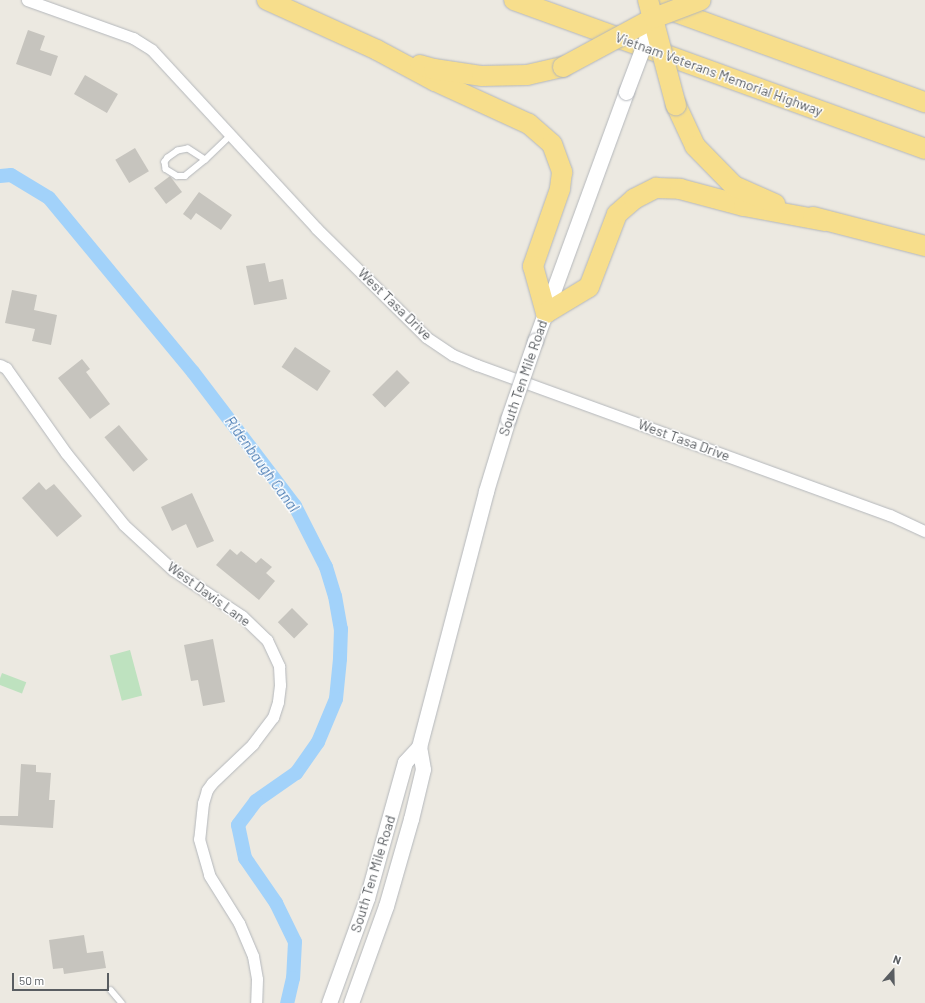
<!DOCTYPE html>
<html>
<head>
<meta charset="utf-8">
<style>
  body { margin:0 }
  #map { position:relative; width:925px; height:1003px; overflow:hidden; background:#ece9e1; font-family:Barlow,sans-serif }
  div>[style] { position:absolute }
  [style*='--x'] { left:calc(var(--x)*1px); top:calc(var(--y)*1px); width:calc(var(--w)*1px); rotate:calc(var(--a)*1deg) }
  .green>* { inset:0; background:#bee2bf; transform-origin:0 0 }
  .canal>* { height:14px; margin:-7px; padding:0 7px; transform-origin:7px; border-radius:7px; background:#a2d2fa }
  .building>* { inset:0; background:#c6c4be; transform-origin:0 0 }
  .roads { filter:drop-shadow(0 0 1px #b4b7bb) drop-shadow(0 0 1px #b4b7bb) }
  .service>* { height:5.5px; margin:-2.75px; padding:0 2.75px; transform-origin:2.75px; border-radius:2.75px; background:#fff }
  .minor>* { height:11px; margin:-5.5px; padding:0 5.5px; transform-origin:5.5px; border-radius:5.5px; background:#fff }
  .secondary>* { height:15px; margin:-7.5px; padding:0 7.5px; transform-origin:7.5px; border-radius:7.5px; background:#fff }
  .motorway>* { height:20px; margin:-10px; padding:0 10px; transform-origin:10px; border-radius:10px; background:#f7de8c }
  .bridges { filter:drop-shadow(0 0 1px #b3b6bb) drop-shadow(0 0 1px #b3b6bb) }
  .secondary-bridge>* { height:15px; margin:-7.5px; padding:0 7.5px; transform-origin:7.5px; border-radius:7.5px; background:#fff }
  .motorway-bridge>* { height:20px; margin:-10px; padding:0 10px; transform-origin:10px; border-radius:10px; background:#f7de8c }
  span { translate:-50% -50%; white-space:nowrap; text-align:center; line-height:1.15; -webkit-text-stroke:3px #fff; paint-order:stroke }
  .street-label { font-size:14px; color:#595d61 }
  .water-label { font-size:15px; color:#4479b3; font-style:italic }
  .north { position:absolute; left:873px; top:951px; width:40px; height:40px; -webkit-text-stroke:3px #fff; paint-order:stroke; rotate:20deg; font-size:11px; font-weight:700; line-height:16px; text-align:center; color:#595d61 }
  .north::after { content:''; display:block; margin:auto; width:14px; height:18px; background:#595d61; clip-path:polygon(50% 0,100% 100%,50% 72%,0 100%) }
  .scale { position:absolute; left:12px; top:973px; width:97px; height:18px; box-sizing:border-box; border:2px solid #595d61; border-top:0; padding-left:5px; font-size:12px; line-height:14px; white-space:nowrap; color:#595d61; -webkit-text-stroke:3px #fff; paint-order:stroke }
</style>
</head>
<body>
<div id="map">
  <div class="green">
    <div style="left:130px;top:650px;width:47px;height:21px;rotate:75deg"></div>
    <div style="left:2px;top:673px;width:26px;height:12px;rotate:21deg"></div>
  </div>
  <div class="canal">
    <div style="--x:0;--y:176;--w:11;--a:-5"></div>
    <div style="--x:11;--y:175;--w:44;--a:31.2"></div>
    <div style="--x:49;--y:198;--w:226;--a:50.4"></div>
    <div style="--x:193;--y:372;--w:168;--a:52.7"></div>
    <div style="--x:295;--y:506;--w:68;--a:63.1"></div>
    <div style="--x:326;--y:567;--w:30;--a:73"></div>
    <div style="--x:335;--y:596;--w:34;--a:80"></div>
    <div style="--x:341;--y:629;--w:30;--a:92"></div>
    <div style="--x:340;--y:659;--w:40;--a:95.7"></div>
    <div style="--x:336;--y:699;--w:47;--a:112.7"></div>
    <div style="--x:318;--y:742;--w:38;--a:125"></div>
    <div style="--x:296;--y:773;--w:49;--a:145"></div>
    <div style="--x:256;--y:801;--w:30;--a:127"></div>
    <div style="--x:238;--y:825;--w:34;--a:78"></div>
    <div style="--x:245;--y:858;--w:55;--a:55.4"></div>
    <div style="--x:276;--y:903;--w:43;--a:64"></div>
    <div style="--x:295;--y:942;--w:36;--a:93"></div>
    <div style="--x:293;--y:978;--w:26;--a:103"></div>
  </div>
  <div class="building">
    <div style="clip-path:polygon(28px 30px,45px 36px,40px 50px,58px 56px,51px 76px,16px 64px)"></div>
    <div style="left:85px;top:75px;width:38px;height:22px;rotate:30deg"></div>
    <div style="left:135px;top:148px;width:27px;height:23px;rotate:59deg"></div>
    <div style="left:170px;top:176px;width:20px;height:20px;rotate:53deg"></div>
    <div style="clip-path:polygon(199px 192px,232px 215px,221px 230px,196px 213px,191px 220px,183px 214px)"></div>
    <div style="clip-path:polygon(265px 263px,269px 282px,283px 279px,287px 299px,254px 305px,246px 266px)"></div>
    <div style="clip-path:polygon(12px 290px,37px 295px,34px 310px,57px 315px,51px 345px,32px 341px,35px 329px,5px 323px)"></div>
    <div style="left:295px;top:347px;width:43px;height:24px;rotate:34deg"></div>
    <div style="clip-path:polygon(82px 359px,90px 369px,86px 372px,110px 404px,90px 419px,58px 378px)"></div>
    <div style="left:397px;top:370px;width:18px;height:35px;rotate:45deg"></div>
    <div style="left:119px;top:425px;width:45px;height:19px;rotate:50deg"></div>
    <div style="clip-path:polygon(39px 482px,46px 490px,54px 484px,82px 516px,57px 537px,22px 498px)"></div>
    <div style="clip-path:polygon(192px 493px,214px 541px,197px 548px,186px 524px,172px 531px,161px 507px)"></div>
    <div style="clip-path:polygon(230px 549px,237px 555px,241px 551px,256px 563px,261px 558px,272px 567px,266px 573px,275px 581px,259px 600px,216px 565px)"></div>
    <div style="left:292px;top:608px;width:23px;height:20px;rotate:45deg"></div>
    <div style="clip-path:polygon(213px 639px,225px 702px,203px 706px,198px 680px,191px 681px,184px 645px)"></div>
    <div style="clip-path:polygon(21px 764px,36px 765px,36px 772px,51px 773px,49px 800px,55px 800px,53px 828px,0 825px,0 816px,18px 816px)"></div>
    <div style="clip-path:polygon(84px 935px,87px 953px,103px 951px,106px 968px,64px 974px,63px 968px,53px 969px,49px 940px)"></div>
  </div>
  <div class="roads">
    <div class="service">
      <div style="--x:205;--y:160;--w:20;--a:-147"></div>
      <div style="--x:188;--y:149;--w:10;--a:169"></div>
      <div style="--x:178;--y:151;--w:12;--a:145"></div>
      <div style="--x:168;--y:158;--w:5;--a:127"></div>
      <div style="--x:165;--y:162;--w:7;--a:82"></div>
      <div style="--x:166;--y:169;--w:13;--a:32"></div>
      <div style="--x:177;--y:176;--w:8;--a:0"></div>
      <div style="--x:185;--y:176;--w:26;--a:-39"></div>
      <div style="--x:205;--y:160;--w:36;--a:-44"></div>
      <div style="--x:111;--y:990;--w:17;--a:50"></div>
    </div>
    <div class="minor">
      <div style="--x:27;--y:0;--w:113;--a:19.7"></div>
      <div style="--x:133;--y:38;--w:22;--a:32"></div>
      <div style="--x:152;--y:50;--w:242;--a:47.3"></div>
      <div style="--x:316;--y:228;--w:155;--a:44.7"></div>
      <div style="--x:426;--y:337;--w:32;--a:34"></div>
      <div style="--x:453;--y:355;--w:26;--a:23"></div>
      <div style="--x:477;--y:365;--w:439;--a:20"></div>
      <div style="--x:890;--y:515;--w:38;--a:25"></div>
      <div style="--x:0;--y:365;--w:7;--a:27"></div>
      <div style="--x:6;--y:368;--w:104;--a:54.8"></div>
      <div style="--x:66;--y:453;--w:92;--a:51.1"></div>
      <div style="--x:124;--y:525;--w:67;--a:42.6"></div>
      <div style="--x:173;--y:570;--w:83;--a:33.7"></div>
      <div style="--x:242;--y:616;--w:35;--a:44"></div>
      <div style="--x:267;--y:640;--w:29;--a:65"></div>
      <div style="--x:279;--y:666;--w:19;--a:87"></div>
      <div style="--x:280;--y:685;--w:17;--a:97"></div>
      <div style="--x:278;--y:702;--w:16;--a:108"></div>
      <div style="--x:273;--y:717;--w:34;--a:127"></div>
      <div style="--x:253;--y:744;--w:57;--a:136.4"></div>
      <div style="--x:212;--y:783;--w:9;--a:126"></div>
      <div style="--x:207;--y:790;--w:14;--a:107"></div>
      <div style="--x:203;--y:803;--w:36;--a:96"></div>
      <div style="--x:199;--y:839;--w:37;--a:74"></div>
      <div style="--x:209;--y:875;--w:57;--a:58"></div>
      <div style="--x:239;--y:923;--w:36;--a:67"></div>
      <div style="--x:253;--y:956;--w:23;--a:80"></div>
      <div style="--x:257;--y:979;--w:24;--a:92"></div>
    </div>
    <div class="secondary">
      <div style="--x:535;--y:341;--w:265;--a:-69.9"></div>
      <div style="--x:329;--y:1003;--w:112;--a:-70.1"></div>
      <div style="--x:367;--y:898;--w:141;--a:-74.4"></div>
      <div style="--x:405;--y:762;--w:21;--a:-47"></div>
      <div style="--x:351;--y:1003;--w:103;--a:-70.2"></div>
      <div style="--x:386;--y:906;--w:91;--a:-74"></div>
      <div style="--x:411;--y:819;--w:51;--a:-76.5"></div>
      <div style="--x:423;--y:769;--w:22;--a:-100"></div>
      <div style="--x:419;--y:747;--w:265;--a:-75.3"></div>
      <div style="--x:486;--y:491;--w:75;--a:-73"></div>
    </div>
    <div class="motorway">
      <div style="--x:267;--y:0;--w:121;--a:24.4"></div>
      <div style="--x:377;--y:50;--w:66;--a:28.1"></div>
      <div style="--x:435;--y:81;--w:103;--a:24.6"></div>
      <div style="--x:529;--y:124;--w:30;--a:41"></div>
      <div style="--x:552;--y:144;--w:30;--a:70"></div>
      <div style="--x:562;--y:172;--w:17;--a:97"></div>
      <div style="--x:560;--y:189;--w:82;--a:109.3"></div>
      <div style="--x:533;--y:266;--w:49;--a:74.5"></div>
      <div style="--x:546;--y:313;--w:50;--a:-31.2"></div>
      <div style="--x:589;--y:287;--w:78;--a:-69"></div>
      <div style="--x:617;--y:214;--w:23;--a:-41"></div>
      <div style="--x:634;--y:199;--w:25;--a:-27"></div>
      <div style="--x:656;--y:188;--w:24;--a:2"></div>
      <div style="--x:680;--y:189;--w:66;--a:14.9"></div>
      <div style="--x:744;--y:206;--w:82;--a:10.5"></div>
      <div style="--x:514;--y:0;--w:437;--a:19.9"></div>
      <div style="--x:662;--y:7;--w:280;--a:19.9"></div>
      <div style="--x:420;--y:65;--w:15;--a:16"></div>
      <div style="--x:434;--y:69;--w:49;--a:8.3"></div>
      <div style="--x:482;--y:76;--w:45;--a:-1.3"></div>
      <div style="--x:527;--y:75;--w:37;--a:-13"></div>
      <div style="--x:676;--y:105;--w:45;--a:65.1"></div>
      <div style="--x:695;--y:146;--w:56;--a:45.7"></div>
      <div style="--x:734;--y:186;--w:45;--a:23.7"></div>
      <div style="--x:813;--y:217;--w:116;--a:14.5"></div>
    </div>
  </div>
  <div class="bridges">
    <div class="secondary-bridge">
      <div style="--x:626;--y:92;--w:79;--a:-69.3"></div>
      <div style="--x:508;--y:419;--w:83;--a:-70.9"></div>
    </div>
    <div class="motorway-bridge">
      <div style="--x:648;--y:0;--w:109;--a:75.1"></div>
      <div style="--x:563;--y:67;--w:103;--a:-28.3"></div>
      <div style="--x:654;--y:18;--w:50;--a:-21"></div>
    </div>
  </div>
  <div class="street-label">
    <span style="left:719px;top:74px;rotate:20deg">Vietnam Veterans Memorial Highway</span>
    <span style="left:395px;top:304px;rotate:44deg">West Tasa Drive</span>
    <span style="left:523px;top:378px;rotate:-71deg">South Ten Mile Road</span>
    <span style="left:684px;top:440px;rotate:20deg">West Tasa Drive</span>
    <span style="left:209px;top:594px;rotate:36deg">West Davis Lane</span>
    <span style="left:373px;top:874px;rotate:-73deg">South Ten Mile Road</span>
  </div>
  <div class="water-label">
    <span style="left:262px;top:464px;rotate:54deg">Ridenbaugh Canal</span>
  </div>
  <div class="north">N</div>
  <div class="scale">50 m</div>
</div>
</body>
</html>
